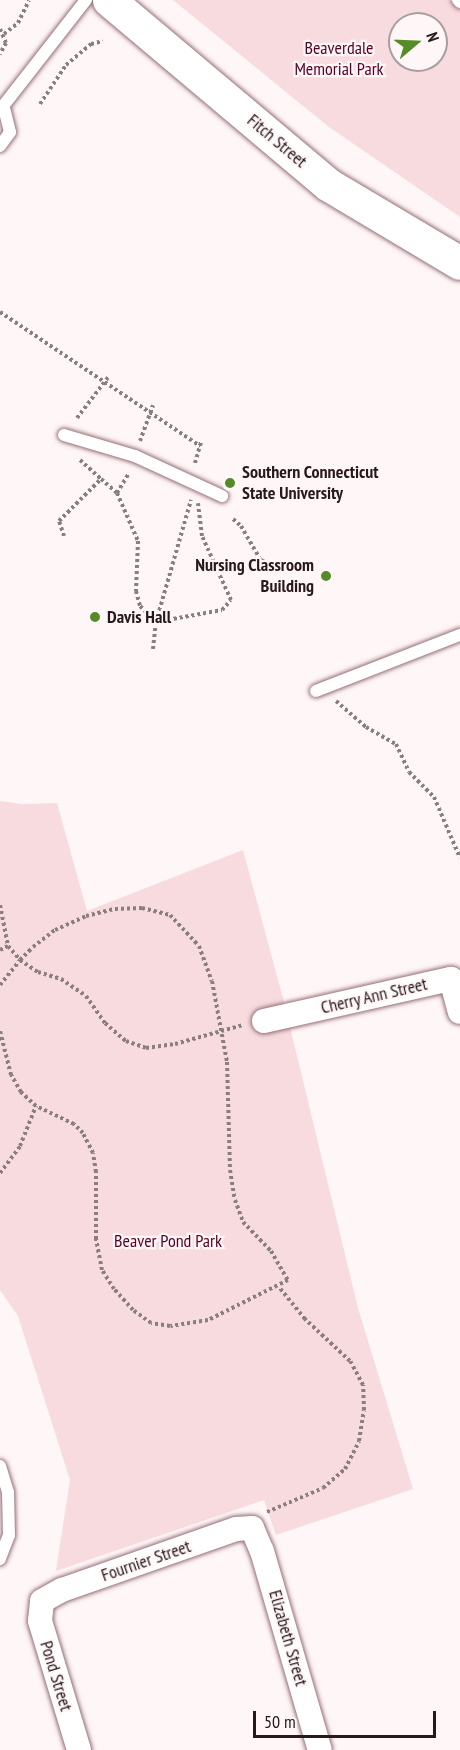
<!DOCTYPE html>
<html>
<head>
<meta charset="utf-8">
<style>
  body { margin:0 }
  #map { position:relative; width:460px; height:1750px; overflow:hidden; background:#fff6f7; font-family:"PT Sans Narrow",sans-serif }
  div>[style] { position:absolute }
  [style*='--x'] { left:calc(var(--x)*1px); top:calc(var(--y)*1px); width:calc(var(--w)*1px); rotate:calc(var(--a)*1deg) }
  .green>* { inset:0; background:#f7dbdf }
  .path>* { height:4px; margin-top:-2px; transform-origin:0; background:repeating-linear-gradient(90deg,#8a7e7f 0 3px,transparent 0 6px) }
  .roads { filter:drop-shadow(0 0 2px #956f76) drop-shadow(0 0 2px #956f76) }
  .service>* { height:12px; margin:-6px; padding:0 6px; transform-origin:6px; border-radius:6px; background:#fff }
  .minor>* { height:24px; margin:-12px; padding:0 12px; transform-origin:12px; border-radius:12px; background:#fff }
  .secondary>* { height:33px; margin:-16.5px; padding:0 16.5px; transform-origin:16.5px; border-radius:16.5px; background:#fff }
  .dots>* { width:16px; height:16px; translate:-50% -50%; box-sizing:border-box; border:3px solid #fff6f7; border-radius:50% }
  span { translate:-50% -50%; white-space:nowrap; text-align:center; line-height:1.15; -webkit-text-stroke:4.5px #fff6f7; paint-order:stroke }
  .park-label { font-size:18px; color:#580021 }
  .street-label { font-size:18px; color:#27191b }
  .poi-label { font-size:18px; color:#27191b; font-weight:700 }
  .left { translate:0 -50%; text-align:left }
  .right { translate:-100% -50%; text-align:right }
  .north { position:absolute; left:388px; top:12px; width:60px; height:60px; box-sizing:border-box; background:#fff6f7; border:2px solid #a99e9f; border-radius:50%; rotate:71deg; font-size:16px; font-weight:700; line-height:24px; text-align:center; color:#27191b }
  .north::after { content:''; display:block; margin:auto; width:21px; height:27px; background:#558c27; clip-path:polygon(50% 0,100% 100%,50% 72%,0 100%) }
  .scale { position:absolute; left:253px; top:1711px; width:183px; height:27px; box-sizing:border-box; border:3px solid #27191b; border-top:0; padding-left:8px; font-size:18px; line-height:21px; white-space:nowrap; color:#27191b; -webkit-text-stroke:4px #fff6f7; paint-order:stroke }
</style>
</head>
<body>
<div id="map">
  <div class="green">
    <div style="clip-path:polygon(evenodd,173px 0,460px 0,460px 217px,329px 127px,173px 0,400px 24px,436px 24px,436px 60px,400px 60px,400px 24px)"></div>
    <div style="clip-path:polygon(0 801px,22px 804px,57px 803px,87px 911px,243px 850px,284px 1002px,358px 1308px,413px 1489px,276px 1535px,264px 1500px,56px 1571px,70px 1480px,18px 1316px,0 1290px)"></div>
  </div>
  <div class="path">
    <div style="--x:0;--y:29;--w:15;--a:67"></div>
    <div style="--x:6;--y:43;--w:13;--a:119"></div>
    <div style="--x:4;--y:34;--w:18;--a:-38"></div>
    <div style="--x:18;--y:23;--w:25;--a:-64"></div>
    <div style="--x:40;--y:104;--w:47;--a:-56.3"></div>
    <div style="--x:66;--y:65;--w:33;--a:-40"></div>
    <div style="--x:91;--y:44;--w:12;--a:-14"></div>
    <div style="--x:0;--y:312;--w:241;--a:33.8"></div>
    <div style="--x:77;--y:418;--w:53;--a:-52.7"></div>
    <div style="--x:140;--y:441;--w:38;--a:-70"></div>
    <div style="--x:80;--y:460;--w:28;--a:42"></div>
    <div style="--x:195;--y:463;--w:22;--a:-74"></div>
    <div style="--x:117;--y:493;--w:52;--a:66.4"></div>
    <div style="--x:138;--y:541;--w:50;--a:92.3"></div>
    <div style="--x:136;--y:591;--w:16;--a:75"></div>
    <div style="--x:140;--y:606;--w:23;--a:45"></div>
    <div style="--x:156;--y:622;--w:67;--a:-10.3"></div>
    <div style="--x:222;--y:610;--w:13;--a:-48"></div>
    <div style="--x:231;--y:600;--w:70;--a:-114.4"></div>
    <div style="--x:202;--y:536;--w:33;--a:-97"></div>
    <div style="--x:233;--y:519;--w:11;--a:41"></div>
    <div style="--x:241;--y:526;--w:39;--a:60"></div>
    <div style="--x:261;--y:560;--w:9;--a:27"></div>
    <div style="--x:64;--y:536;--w:16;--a:-108"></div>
    <div style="--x:59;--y:521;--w:59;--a:-45"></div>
    <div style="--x:101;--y:479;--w:21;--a:41"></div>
    <div style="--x:117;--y:493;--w:23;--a:-59"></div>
    <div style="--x:153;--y:649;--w:27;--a:-84"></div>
    <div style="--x:156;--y:622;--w:127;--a:-74"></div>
    <div style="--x:336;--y:701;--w:40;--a:41"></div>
    <div style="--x:366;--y:727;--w:34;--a:30"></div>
    <div style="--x:396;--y:744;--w:31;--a:65"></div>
    <div style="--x:409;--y:772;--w:35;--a:45"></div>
    <div style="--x:434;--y:797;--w:66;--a:66.9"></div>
    <div style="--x:0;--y:905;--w:42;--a:79"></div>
    <div style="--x:8;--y:946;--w:18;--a:49"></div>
    <div style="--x:20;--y:960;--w:22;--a:34"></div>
    <div style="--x:38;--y:972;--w:24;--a:17"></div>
    <div style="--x:61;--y:979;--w:30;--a:34"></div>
    <div style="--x:86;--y:996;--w:33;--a:55"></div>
    <div style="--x:105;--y:1023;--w:28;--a:41"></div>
    <div style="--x:126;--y:1041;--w:21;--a:19"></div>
    <div style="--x:146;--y:1048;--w:29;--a:-8"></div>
    <div style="--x:175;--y:1044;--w:71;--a:-15.6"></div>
    <div style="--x:0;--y:950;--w:9;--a:-27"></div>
    <div style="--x:0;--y:985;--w:32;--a:-51"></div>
    <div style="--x:20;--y:960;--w:18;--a:-45"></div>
    <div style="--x:33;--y:947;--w:28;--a:-38"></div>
    <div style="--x:55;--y:930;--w:34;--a:-24"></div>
    <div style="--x:86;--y:916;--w:30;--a:-14"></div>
    <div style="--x:115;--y:909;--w:27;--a:-2"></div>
    <div style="--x:142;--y:908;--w:29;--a:14"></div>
    <div style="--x:170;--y:915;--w:42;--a:46.9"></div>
    <div style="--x:199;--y:946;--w:37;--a:70"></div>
    <div style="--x:212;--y:981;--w:82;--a:79.5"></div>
    <div style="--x:227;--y:1062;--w:108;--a:88.4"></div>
    <div style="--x:230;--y:1170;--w:30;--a:81"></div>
    <div style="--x:235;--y:1200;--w:23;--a:70"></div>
    <div style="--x:243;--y:1222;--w:40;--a:46"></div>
    <div style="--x:271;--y:1251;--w:34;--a:60"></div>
    <div style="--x:288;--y:1280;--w:89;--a:153.4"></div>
    <div style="--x:208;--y:1320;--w:38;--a:171"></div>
    <div style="--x:170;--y:1326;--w:19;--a:-171"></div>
    <div style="--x:151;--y:1323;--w:22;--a:-144"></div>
    <div style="--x:133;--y:1310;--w:28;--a:-132"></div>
    <div style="--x:114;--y:1289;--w:22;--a:-122"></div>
    <div style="--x:102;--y:1270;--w:32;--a:-101"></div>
    <div style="--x:96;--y:1239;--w:67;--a:-90"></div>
    <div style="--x:96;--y:1172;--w:19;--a:-99"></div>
    <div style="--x:93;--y:1153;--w:22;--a:-117"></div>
    <div style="--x:83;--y:1133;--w:13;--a:-135"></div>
    <div style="--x:74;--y:1124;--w:42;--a:-154.7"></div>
    <div style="--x:36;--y:1106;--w:21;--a:-137"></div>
    <div style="--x:21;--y:1092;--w:20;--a:-120"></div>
    <div style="--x:11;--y:1075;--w:45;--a:-104"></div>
    <div style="--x:0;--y:1173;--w:34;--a:-53"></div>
    <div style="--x:20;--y:1146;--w:43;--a:-68.2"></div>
    <div style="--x:267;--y:1512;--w:61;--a:-23.2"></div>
    <div style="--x:323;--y:1488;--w:29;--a:-41"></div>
    <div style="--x:345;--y:1469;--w:31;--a:-63"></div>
    <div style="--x:359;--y:1441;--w:31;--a:-81"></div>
    <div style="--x:364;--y:1410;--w:25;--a:-92"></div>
    <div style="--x:363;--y:1385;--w:27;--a:-118"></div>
    <div style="--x:350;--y:1361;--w:62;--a:-137"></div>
    <div style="--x:305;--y:1319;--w:41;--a:-129.1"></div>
  </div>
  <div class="roads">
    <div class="service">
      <div style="--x:458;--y:0;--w:3;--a:45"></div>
      <div style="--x:0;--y:110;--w:140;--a:-52"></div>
      <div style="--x:0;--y:146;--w:17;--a:-54"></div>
      <div style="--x:10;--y:132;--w:25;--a:-104"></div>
      <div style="--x:64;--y:435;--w:74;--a:16.5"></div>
      <div style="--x:135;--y:456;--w:96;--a:24.7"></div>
      <div style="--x:316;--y:691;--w:155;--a:-21.3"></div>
      <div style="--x:0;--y:1466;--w:27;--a:73"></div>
      <div style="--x:8;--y:1492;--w:43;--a:88.7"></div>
      <div style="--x:9;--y:1535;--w:26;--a:111"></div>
    </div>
    <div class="minor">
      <div style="--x:264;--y:1021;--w:192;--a:-12.7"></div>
      <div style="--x:451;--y:979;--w:34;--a:75"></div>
      <div style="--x:79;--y:1750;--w:135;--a:-106.8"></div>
      <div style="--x:40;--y:1621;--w:20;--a:-84"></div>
      <div style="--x:42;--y:1601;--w:23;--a:-29"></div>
      <div style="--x:62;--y:1590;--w:184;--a:-19.3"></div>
      <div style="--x:236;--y:1529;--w:16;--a:-4"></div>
      <div style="--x:252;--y:1528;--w:25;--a:67"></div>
      <div style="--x:262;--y:1551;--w:207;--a:73.8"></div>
    </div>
    <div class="secondary">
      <div style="--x:109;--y:0;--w:287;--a:40.1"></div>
      <div style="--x:329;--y:185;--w:152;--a:30.8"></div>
    </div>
  </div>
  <div class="dots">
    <div style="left:230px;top:483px;background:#558c27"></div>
    <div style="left:326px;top:576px;background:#558c27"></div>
    <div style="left:95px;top:617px;background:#558c27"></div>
  </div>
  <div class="park-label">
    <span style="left:339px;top:59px">Beaverdale<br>Memorial Park</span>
    <span style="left:168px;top:1241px">Beaver Pond Park</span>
  </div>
  <div class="street-label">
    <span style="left:277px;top:141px;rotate:40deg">Fitch Street</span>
    <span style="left:374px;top:996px;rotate:-13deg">Cherry Ann Street</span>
    <span style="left:146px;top:1561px;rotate:-19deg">Fournier Street</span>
    <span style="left:288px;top:1638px;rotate:74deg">Elizabeth Street</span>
    <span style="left:56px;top:1676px;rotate:73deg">Pond Street</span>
  </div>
  <div class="poi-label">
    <span class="left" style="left:242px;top:483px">Southern Connecticut<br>State University</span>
    <span class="right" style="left:314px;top:576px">Nursing Classroom<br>Building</span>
    <span class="left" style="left:107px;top:617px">Davis Hall</span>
  </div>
  <div class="north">N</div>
  <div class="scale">50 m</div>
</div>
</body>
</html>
